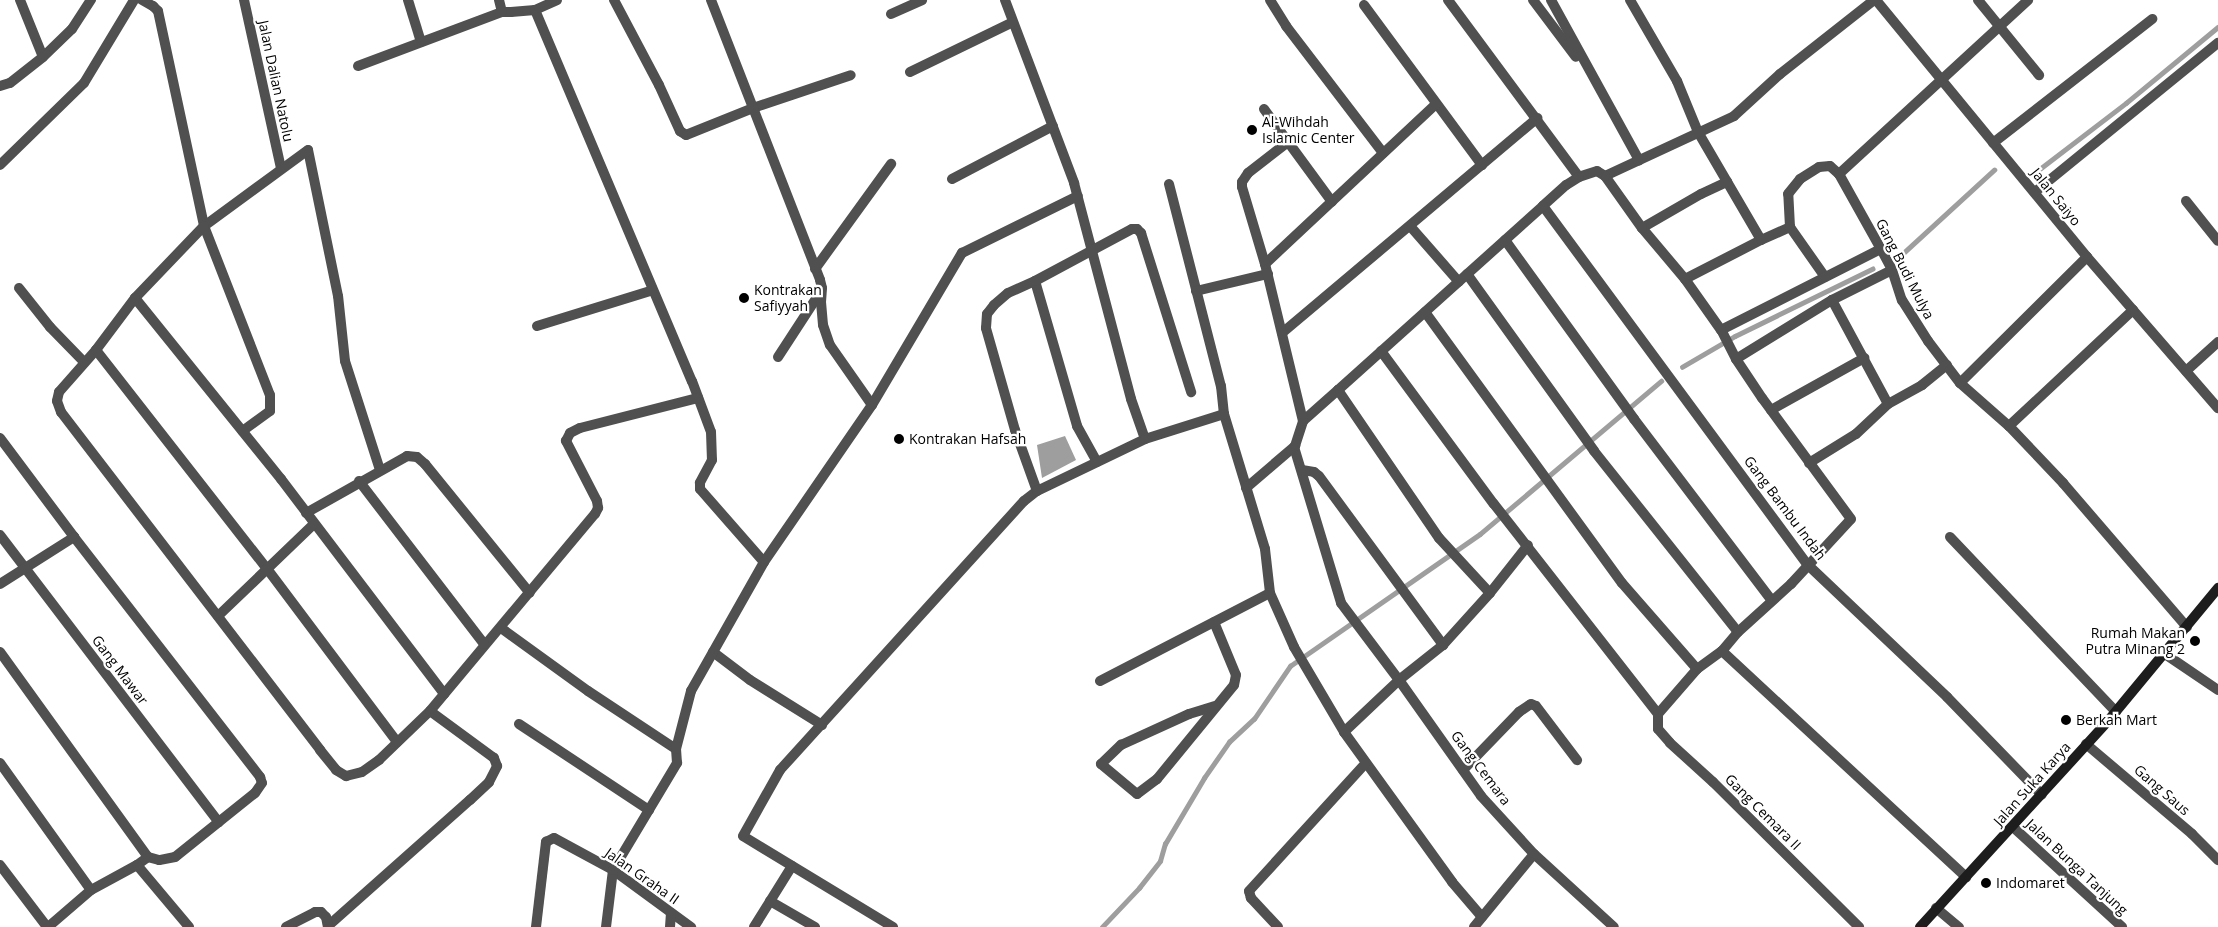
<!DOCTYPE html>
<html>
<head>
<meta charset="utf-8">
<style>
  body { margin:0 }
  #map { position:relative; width:2218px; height:927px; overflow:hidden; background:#fff; font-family:"Open Sans",sans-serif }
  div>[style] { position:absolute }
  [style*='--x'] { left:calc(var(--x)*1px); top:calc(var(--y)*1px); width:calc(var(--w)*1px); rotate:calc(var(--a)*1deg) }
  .water>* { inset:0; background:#9e9e9e }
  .stream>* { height:4.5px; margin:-2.25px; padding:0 2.25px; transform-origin:2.25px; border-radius:2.25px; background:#9e9e9e }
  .street>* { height:10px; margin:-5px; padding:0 5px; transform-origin:5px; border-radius:5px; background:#505050 }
  .secondary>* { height:10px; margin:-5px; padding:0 5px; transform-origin:5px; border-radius:5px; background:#1d1d1d }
  .dots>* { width:14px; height:14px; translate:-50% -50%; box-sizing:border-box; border:2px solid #fff; border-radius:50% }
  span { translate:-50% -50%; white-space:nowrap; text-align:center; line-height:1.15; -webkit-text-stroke:4.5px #fff; paint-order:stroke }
  .street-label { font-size:14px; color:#000 }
  .poi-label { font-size:14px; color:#000 }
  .left { translate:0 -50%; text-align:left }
  .right { translate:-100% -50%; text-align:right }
</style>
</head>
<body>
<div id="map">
  <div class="water">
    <div style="clip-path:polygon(1065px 436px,1076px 460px,1042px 478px,1037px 445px)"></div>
  </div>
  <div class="stream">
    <div style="--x:2037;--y:171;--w:112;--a:-37.4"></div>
    <div style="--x:2126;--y:103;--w:119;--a:-39.6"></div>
    <div style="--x:1899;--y:257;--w:129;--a:-42.5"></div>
    <div style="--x:1682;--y:367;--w:61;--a:-30.3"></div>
    <div style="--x:1735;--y:336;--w:153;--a:-26.1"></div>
    <div style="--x:1102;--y:927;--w:54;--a:-46.5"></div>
    <div style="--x:1139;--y:888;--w:34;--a:-52"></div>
    <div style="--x:1160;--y:861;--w:18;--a:-74"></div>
    <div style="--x:1165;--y:844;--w:77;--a:-59.4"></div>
    <div style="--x:1204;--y:778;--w:44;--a:-55.2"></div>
    <div style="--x:1229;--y:742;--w:34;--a:-43"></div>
    <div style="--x:1254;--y:719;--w:64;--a:-55.8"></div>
    <div style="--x:1290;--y:666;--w:231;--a:-34.8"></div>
    <div style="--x:1480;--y:534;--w:237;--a:-40.2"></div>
  </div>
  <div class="street">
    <div style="--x:20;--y:0;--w:61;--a:68"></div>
    <div style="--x:142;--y:0;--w:13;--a:29"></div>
    <div style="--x:153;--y:6;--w:7;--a:45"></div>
    <div style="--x:158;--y:11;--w:220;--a:77.9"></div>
    <div style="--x:204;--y:226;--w:181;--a:68.7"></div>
    <div style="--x:270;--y:395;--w:16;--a:90"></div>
    <div style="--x:270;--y:411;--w:34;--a:144"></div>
    <div style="--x:244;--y:0;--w:172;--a:77.6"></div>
    <div style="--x:408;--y:0;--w:44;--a:72.8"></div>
    <div style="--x:499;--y:0;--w:12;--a:76"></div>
    <div style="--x:502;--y:12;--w:9;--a:0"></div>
    <div style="--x:511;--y:12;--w:24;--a:-5"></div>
    <div style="--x:535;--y:10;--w:24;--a:-24"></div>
    <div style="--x:614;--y:0;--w:96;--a:62.1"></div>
    <div style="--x:659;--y:85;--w:51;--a:65.5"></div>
    <div style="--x:680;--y:131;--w:7;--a:34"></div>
    <div style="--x:686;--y:135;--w:72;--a:-21.9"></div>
    <div style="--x:753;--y:108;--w:103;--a:-18.6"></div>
    <div style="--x:711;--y:0;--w:300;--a:68.7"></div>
    <div style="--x:820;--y:280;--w:8;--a:76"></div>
    <div style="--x:822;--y:288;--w:14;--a:94"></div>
    <div style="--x:821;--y:302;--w:23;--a:85"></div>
    <div style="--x:823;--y:325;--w:21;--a:71"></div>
    <div style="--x:830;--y:345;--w:73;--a:55"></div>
    <div style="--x:1005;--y:0;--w:196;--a:69.3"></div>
    <div style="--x:1074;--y:183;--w:223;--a:75.2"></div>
    <div style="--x:1131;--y:399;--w:42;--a:70.7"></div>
    <div style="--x:1270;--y:0;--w:31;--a:58"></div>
    <div style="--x:1286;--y:26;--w:160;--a:52.6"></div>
    <div style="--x:1448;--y:0;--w:220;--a:53.5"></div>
    <div style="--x:1533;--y:0;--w:71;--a:53"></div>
    <div style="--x:1551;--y:0;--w:183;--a:61.2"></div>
    <div style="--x:1630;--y:0;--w:94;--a:59.9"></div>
    <div style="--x:1677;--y:81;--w:55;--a:67.6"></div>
    <div style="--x:1698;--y:132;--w:125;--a:59.7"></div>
    <div style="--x:1876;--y:0;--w:333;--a:50.6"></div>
    <div style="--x:2087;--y:257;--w:200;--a:49.1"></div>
    <div style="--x:1978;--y:0;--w:97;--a:50.9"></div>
    <div style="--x:1364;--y:5;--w:199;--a:53.6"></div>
    <div style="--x:535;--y:10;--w:403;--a:67.1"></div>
    <div style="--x:692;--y:381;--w:54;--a:69.6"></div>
    <div style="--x:711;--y:432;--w:28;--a:88"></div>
    <div style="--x:712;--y:460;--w:26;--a:118"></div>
    <div style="--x:700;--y:483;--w:6;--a:90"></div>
    <div style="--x:700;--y:489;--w:97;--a:48.8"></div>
    <div style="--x:891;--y:14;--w:34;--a:-24"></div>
    <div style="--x:358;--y:66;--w:154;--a:-20.6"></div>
    <div style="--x:910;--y:72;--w:114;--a:-25.9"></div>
    <div style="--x:0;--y:86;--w:10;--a:-17"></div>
    <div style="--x:10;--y:83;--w:42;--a:-38.2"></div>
    <div style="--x:43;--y:57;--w:40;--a:-44"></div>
    <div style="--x:72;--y:29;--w:35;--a:-57"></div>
    <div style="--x:1264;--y:109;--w:115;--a:53.8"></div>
    <div style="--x:1993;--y:143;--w:202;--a:-37.9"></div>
    <div style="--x:0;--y:165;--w:117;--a:-44.3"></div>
    <div style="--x:84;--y:83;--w:97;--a:-58.9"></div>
    <div style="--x:1839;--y:174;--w:257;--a:-42.6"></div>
    <div style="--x:1605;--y:176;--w:142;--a:-24.9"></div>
    <div style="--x:1734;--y:116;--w:62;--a:-42.4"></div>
    <div style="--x:1780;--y:74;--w:120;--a:-38.2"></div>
    <div style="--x:952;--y:179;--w:114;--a:-27.7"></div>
    <div style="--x:1169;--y:184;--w:209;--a:75.6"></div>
    <div style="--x:1221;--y:386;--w:28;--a:84"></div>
    <div style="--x:1224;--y:414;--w:141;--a:73.1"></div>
    <div style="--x:1265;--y:549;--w:44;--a:83.5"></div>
    <div style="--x:1270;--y:593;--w:59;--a:66"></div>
    <div style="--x:1294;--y:647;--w:99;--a:59.5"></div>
    <div style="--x:1344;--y:732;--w:185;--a:54.2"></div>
    <div style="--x:1452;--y:882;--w:46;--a:49.4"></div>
    <div style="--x:2035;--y:192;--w:236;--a:-39.2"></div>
    <div style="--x:2186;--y:201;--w:51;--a:51.3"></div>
    <div style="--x:1543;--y:206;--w:446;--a:53.6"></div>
    <div style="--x:1808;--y:565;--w:192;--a:43.5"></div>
    <div style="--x:1947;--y:697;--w:136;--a:45.9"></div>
    <div style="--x:1410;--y:226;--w:74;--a:48.8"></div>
    <div style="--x:1790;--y:227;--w:33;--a:-93"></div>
    <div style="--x:1788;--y:194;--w:19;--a:-51"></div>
    <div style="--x:1800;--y:179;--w:22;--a:-32"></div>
    <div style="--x:1819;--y:167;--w:11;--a:-5"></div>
    <div style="--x:1830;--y:166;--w:12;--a:42"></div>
    <div style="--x:1839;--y:174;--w:86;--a:60.8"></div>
    <div style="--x:1881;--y:249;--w:24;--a:62"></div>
    <div style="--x:1892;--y:270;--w:32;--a:72"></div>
    <div style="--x:1902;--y:300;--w:49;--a:57.6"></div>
    <div style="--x:1928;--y:341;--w:53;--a:52.7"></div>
    <div style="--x:1960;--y:383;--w:65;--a:41.3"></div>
    <div style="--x:2009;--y:426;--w:79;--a:46.5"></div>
    <div style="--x:2063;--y:483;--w:190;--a:49.3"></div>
    <div style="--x:1642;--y:228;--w:68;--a:-30"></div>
    <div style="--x:1701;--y:194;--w:29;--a:-25"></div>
    <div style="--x:1505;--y:240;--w:221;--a:54.2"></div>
    <div style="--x:1634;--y:419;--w:228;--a:52.8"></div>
    <div style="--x:1265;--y:264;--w:234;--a:-43.1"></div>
    <div style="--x:815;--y:269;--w:130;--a:-54.1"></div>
    <div style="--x:1467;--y:274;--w:218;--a:54.3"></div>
    <div style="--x:1594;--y:451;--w:231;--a:51.5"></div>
    <div style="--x:1685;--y:279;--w:85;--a:-27.2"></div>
    <div style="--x:1761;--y:240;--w:32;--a:-24"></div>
    <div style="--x:1790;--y:227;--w:61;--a:55"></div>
    <div style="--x:1035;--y:281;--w:151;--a:73.8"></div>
    <div style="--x:1077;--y:426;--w:41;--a:60.9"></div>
    <div style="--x:19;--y:288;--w:50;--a:51.5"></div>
    <div style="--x:50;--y:327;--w:49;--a:45.8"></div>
    <div style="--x:1196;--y:291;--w:74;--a:-13.3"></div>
    <div style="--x:135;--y:298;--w:233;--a:51.1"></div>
    <div style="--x:281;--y:479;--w:270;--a:52.8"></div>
    <div style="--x:1832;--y:300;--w:118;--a:61.7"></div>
    <div style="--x:1425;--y:312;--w:335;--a:54"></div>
    <div style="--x:1622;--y:583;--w:114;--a:48.9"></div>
    <div style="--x:537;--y:326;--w:121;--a:-17.2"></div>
    <div style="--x:1721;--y:330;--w:179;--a:-26.9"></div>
    <div style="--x:1282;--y:333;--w:334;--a:-40.1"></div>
    <div style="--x:96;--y:350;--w:56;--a:131.4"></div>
    <div style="--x:59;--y:392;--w:9;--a:103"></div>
    <div style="--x:57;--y:401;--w:12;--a:70"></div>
    <div style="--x:61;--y:412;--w:426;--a:52.5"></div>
    <div style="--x:320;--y:750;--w:26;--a:51"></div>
    <div style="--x:336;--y:770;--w:12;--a:31"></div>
    <div style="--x:346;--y:776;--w:16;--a:-14"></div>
    <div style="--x:362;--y:772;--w:21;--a:-35"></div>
    <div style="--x:379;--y:760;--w:71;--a:-43.9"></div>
    <div style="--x:430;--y:711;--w:257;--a:-50.1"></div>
    <div style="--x:595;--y:514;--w:7;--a:-63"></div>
    <div style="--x:598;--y:508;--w:7;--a:-98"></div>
    <div style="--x:597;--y:501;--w:68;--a:-117.3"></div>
    <div style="--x:566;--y:441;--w:9;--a:-63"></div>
    <div style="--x:570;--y:433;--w:11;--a:-27"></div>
    <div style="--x:580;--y:428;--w:122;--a:-14.3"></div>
    <div style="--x:1381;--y:351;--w:190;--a:53.6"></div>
    <div style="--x:1494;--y:504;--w:266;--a:52"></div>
    <div style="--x:1658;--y:714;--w:60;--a:-49.1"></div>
    <div style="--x:1697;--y:669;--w:31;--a:-36"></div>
    <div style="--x:1722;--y:651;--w:25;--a:-50"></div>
    <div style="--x:1738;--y:632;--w:72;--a:-42.2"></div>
    <div style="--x:1791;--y:584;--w:88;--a:-47.3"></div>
    <div style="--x:1851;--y:519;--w:150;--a:-126.3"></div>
    <div style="--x:1762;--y:398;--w:47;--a:-123.7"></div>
    <div style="--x:1736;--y:359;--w:33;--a:-117"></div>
    <div style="--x:1721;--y:330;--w:62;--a:-125.2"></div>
    <div style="--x:1685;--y:279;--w:67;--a:-130.1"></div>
    <div style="--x:1642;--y:228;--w:64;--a:-125.4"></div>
    <div style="--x:1605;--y:176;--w:9;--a:-148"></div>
    <div style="--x:1597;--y:171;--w:19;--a:162"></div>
    <div style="--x:1579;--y:177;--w:15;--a:148"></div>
    <div style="--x:1566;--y:185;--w:31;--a:138"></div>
    <div style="--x:1543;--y:206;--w:275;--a:138.1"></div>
    <div style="--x:1338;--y:390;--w:179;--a:55.7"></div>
    <div style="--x:1439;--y:538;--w:75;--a:47.2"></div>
    <div style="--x:778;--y:357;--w:79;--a:-56.9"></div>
    <div style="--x:1736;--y:359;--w:113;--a:-31.6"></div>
    <div style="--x:1832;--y:300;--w:67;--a:-26.6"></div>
    <div style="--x:2186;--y:371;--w:43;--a:-42.2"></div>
    <div style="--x:1960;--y:383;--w:179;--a:-44.8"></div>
    <div style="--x:1771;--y:410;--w:107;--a:-29.2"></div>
    <div style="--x:1303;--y:421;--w:47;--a:-41.5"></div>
    <div style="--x:2009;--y:426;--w:170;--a:-43.1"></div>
    <div style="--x:0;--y:438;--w:124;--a:53.2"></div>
    <div style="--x:74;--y:537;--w:304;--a:52.2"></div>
    <div style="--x:260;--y:777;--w:6;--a:72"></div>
    <div style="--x:262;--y:783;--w:12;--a:125"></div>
    <div style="--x:255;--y:793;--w:102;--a:141.3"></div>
    <div style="--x:175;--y:857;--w:16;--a:169"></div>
    <div style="--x:159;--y:860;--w:11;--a:-165"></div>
    <div style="--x:148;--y:857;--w:14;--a:144"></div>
    <div style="--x:137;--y:865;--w:52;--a:151.5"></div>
    <div style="--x:91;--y:890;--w:57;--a:139.3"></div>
    <div style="--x:1294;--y:447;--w:163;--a:73.2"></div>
    <div style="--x:1341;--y:603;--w:96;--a:53"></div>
    <div style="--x:1399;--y:680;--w:142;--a:54.7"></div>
    <div style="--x:1481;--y:796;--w:79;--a:47.6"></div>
    <div style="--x:1534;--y:854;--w:108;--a:42.4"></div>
    <div style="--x:1809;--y:463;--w:55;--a:-31.7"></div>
    <div style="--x:1856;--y:434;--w:44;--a:-43.2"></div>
    <div style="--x:1888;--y:404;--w:39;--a:-29"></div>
    <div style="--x:1922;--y:385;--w:32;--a:-39"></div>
    <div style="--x:380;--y:470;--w:114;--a:-107.8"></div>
    <div style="--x:345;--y:361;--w:65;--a:-96.1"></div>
    <div style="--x:338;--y:296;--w:149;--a:-101.6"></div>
    <div style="--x:308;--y:150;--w:129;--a:143.8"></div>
    <div style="--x:204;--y:226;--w:100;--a:133.8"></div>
    <div style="--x:135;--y:298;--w:65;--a:126.9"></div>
    <div style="--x:96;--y:350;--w:279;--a:52"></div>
    <div style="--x:268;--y:570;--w:215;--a:53.1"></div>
    <div style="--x:1302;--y:470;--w:12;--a:9"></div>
    <div style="--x:1314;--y:472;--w:6;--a:39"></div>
    <div style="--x:1319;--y:476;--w:210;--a:53.7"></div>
    <div style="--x:359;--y:481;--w:205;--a:52.5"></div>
    <div style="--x:1246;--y:488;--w:65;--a:-40.6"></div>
    <div style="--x:1295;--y:446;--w:26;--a:-72"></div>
    <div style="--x:1303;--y:421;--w:162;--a:-103.6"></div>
    <div style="--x:1265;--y:264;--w:80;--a:-106.6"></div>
    <div style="--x:1242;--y:187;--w:5;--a:-90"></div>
    <div style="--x:1242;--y:182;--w:11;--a:-56"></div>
    <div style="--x:1248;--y:173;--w:51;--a:-37.8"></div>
    <div style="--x:1037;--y:491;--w:65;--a:-109.8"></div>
    <div style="--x:1015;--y:430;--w:106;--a:-105.9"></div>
    <div style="--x:986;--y:328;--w:14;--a:-86"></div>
    <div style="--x:987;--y:314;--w:11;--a:-52"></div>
    <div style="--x:994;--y:305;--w:18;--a:-41"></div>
    <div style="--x:1008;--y:293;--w:30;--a:-24"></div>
    <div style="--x:1035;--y:281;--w:110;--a:-28.2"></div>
    <div style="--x:1132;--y:229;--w:5;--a:0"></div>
    <div style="--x:1137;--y:229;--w:6;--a:45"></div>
    <div style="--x:1141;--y:233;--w:167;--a:72.5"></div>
    <div style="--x:306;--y:513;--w:116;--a:-29.4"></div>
    <div style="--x:407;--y:456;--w:10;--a:6"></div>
    <div style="--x:417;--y:457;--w:11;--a:41"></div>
    <div style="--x:425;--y:464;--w:166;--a:50.9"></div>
    <div style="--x:0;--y:535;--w:361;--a:52.7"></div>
    <div style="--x:1950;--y:537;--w:241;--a:46.5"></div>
    <div style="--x:0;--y:584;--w:88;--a:-32.4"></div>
    <div style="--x:218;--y:616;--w:133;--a:-43.8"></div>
    <div style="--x:1214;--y:622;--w:57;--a:67.5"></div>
    <div style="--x:1236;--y:675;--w:10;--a:101"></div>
    <div style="--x:1234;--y:685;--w:122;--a:129.3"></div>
    <div style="--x:1157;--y:779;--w:25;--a:143"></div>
    <div style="--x:1137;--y:794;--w:47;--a:-140.2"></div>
    <div style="--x:1101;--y:764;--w:28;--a:-44"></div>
    <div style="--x:1121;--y:745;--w:75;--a:-24.5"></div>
    <div style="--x:1189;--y:714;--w:27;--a:-17"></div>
    <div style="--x:501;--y:628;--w:107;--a:35.9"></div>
    <div style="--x:588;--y:691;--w:105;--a:33.4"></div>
    <div style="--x:1722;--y:651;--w:333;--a:42.8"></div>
    <div style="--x:0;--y:652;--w:253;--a:54.2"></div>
    <div style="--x:713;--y:652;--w:46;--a:37.1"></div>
    <div style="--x:750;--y:680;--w:85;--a:32"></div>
    <div style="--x:2165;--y:654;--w:64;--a:34.2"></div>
    <div style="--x:1100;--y:681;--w:191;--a:-27.4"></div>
    <div style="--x:1658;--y:714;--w:15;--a:90"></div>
    <div style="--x:1658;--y:729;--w:18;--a:49"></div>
    <div style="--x:1670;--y:743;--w:58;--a:42.2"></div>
    <div style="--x:1713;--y:782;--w:206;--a:44.8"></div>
    <div style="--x:519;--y:724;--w:156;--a:33.5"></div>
    <div style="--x:1344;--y:732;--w:76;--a:-43.4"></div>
    <div style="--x:1399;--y:680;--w:56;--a:-38.5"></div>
    <div style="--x:1443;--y:645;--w:70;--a:-47.9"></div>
    <div style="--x:1490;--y:593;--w:61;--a:-51.6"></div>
    <div style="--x:2086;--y:744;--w:139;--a:40.3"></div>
    <div style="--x:2192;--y:834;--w:37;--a:45"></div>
    <div style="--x:0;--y:763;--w:156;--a:54.4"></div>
    <div style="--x:1463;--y:770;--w:81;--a:-46"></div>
    <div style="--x:1519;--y:712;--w:14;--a:-34"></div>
    <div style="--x:1531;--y:704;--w:5;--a:22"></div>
    <div style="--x:1536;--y:706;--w:68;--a:52.8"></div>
    <div style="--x:2013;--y:827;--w:148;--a:42.5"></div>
    <div style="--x:0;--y:865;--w:78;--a:52.8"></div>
    <div style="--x:137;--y:865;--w:81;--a:50"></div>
    <div style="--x:770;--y:901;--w:52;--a:30"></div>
    <div style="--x:1936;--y:908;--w:30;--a:40"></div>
    <div style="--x:328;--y:926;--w:190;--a:-41.6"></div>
    <div style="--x:470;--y:800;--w:26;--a:-43"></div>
    <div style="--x:489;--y:782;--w:18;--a:-63"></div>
    <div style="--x:497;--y:766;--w:9;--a:-111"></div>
    <div style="--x:494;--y:758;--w:79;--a:-143.7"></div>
    <div style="--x:286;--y:927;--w:33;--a:-27"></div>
    <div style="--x:315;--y:912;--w:6;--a:0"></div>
    <div style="--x:321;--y:912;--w:7;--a:45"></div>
    <div style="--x:326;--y:917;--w:10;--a:79"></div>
    <div style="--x:536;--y:927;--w:86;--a:-83.3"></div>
    <div style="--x:546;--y:842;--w:9;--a:-27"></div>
    <div style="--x:554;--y:838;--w:67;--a:28.5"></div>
    <div style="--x:613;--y:870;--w:97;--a:36.2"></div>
    <div style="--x:606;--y:927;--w:57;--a:-83"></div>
    <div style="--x:613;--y:870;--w:125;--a:-59.1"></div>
    <div style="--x:677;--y:763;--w:14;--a:-94"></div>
    <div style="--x:676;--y:749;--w:60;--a:-75.5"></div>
    <div style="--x:691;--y:691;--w:148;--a:-60.5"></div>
    <div style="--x:764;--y:562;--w:191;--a:-55.5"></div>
    <div style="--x:872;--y:405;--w:177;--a:-59.4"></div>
    <div style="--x:962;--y:253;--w:129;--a:-26.2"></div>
    <div style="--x:670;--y:927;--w:14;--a:-86"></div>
    <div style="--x:754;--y:927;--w:72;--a:-58.1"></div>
    <div style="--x:893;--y:927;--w:175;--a:-148.8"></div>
    <div style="--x:743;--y:836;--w:76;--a:-60.7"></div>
    <div style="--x:780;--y:770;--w:363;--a:-47.8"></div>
    <div style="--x:1024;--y:501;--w:16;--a:-38"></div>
    <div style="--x:1037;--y:491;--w:120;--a:-25.7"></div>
    <div style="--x:1145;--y:439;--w:83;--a:-17.6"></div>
    <div style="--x:1278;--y:927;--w:40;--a:-133"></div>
    <div style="--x:1251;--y:898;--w:7;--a:-106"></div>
    <div style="--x:1249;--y:891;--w:173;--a:-47.6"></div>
    <div style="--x:1474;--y:927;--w:94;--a:-50.6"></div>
  </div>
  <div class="secondary">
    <div style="--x:1920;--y:927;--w:279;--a:-47.6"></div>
    <div style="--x:2108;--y:721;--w:173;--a:-50.4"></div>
  </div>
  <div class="dots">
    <div style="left:1252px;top:130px;background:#000"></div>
    <div style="left:744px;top:298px;background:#000"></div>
    <div style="left:899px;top:439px;background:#000"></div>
    <div style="left:2195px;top:641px;background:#000"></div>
    <div style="left:2066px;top:720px;background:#000"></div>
    <div style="left:1986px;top:883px;background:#000"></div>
  </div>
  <div class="street-label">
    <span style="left:276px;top:81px;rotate:78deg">Jalan Dalian Natolu</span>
    <span style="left:2056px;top:197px;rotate:51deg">Jalan Saiyo</span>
    <span style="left:1905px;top:269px;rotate:63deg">Gang Budi Mulya</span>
    <span style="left:1785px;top:508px;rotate:53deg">Gang Bambu Indah</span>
    <span style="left:120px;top:670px;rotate:53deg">Gang Mawar</span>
    <span style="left:1481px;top:768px;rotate:53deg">Gang Cemara</span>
    <span style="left:2032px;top:784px;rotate:-48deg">Jalan Suka Karya</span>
    <span style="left:2162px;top:790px;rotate:41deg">Gang Saus</span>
    <span style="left:1763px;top:812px;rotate:45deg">Gang Cemara II</span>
    <span style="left:2077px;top:867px;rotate:43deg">Jalan Bunga Tanjung</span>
    <span style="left:642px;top:876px;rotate:35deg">Jalan Graha II</span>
  </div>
  <div class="poi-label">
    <span class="left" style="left:1262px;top:130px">Al-Wihdah<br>Islamic Center</span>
    <span class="left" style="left:754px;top:298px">Kontrakan<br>Safiyyah</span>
    <span class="left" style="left:909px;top:439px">Kontrakan Hafsah</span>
    <span class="right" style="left:2185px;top:641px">Rumah Makan<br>Putra Minang 2</span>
    <span class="left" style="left:2076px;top:720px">Berkah Mart</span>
    <span class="left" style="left:1996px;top:883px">Indomaret</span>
  </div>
</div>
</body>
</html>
